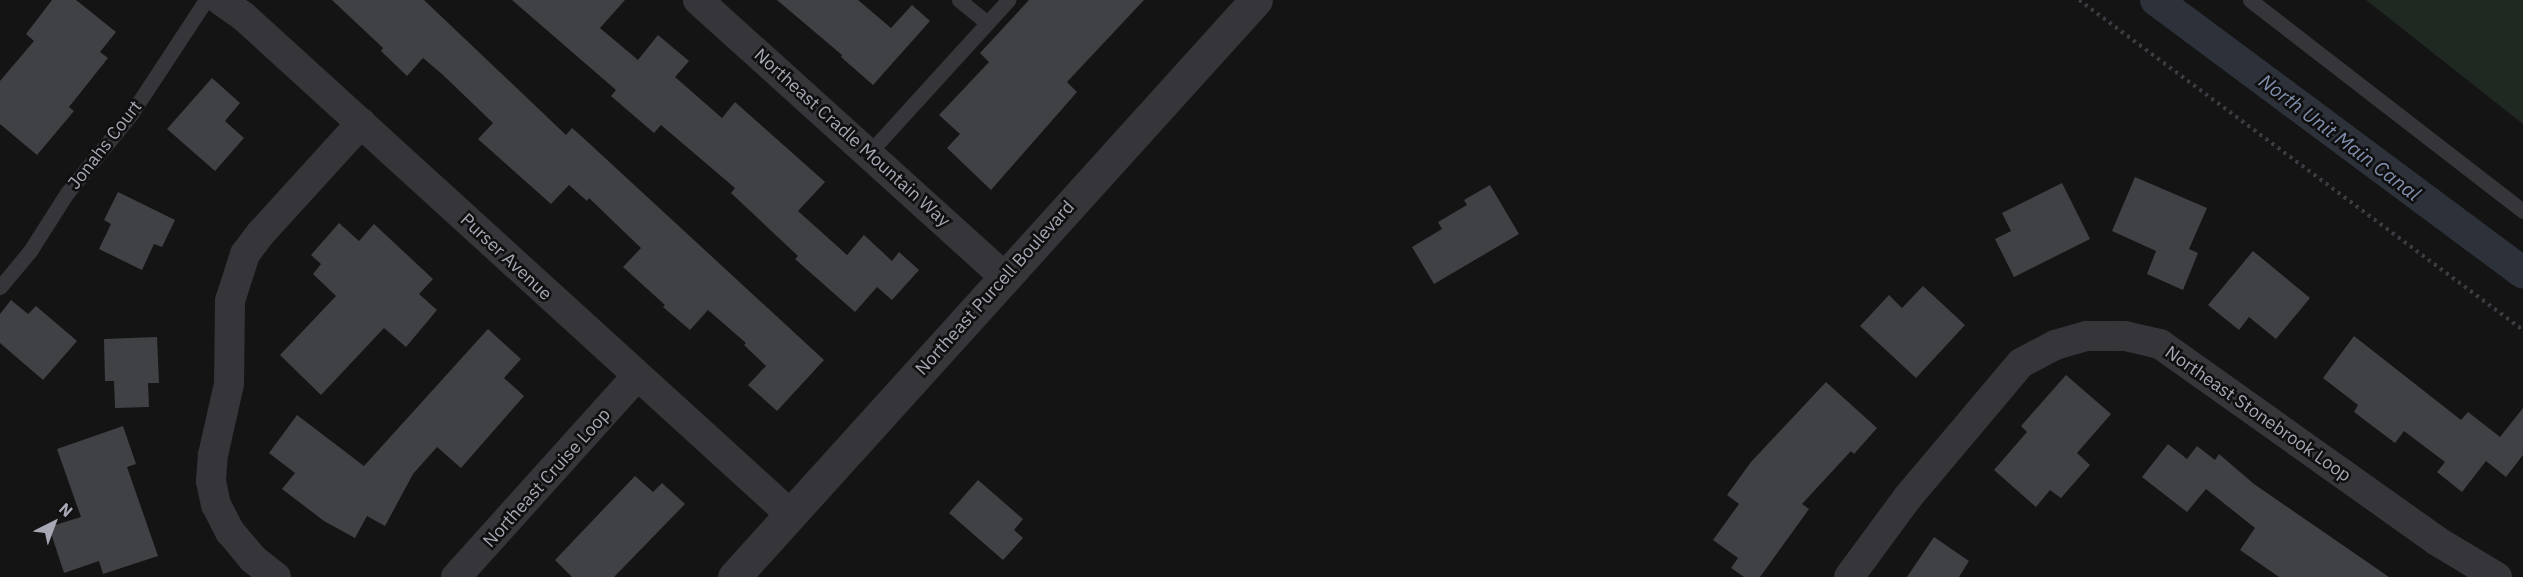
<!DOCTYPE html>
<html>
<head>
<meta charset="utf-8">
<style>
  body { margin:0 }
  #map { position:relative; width:2523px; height:577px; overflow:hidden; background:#141415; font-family:"IBM Plex Sans",sans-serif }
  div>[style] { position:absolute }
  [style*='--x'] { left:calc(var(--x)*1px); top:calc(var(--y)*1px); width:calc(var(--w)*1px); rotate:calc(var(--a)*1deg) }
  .green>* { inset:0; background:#202822 }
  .canal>* { height:32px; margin:-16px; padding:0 16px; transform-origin:16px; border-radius:16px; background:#2d323a }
  .building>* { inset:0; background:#404145 }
  .path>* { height:4px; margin-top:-2px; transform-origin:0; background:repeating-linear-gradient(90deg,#3b3b41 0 3px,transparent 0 7.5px) }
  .service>* { height:15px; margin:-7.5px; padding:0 7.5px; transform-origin:7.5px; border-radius:7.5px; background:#35353a }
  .minor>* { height:30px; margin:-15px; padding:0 15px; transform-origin:15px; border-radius:15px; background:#35353a }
  .tertiary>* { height:33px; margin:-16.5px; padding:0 16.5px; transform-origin:16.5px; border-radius:16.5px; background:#35353a }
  span { translate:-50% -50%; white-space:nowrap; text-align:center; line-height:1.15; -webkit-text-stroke:5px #0f0f10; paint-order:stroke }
  .street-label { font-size:18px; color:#a6a8b4 }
  .water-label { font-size:20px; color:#808fad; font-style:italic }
  .north { position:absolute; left:24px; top:493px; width:60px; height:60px; -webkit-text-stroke:4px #0f0f10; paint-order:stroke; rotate:42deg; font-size:16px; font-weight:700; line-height:24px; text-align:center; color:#a6a8b4 }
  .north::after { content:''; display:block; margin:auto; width:21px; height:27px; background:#a6a8b4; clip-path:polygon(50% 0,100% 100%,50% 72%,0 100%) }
</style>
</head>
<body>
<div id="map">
  <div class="green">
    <div style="clip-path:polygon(2366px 0,2523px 0,2523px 124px)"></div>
  </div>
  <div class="canal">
    <div style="--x:2156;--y:0;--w:457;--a:36.6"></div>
  </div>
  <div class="building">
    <div style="clip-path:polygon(52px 0,76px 0,116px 32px,100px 52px,108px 58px,69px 107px,74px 111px,37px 155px,0 124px,0 81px,34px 41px,26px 34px)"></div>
    <div style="clip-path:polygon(332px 0,424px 0,566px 135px,572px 128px,579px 134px,824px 360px,777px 411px,748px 385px,766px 366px,744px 345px,746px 343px,708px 310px,690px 330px,663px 307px,665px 305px,623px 267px,641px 248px,589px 198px,587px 201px,569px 185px,551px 204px,478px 139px,493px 123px,442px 74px,423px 58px,407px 76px,381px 51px,383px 48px)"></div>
    <div style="clip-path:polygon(512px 0,625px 0,600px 28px,638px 60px,658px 35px,689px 61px,675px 77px,722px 118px,735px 102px,825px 182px,798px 211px,847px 255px,864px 235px,892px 261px,899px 252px,919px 270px,892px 300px,877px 287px,855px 312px,795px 259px,798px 256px,731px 193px,735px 188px,661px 125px,654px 133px,611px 96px,616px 90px)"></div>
    <div style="clip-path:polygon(777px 0,858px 0,891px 28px,912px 5px,930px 21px,873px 85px,841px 57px,842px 55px)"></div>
    <div style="clip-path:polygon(1029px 0,1144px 0,1067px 82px,1077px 92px,991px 190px,947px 148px,960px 134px,939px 115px,989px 62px,980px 53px)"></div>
    <div style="clip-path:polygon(212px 78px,240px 103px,225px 121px,244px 138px,215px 171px,167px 129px)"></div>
    <div style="clip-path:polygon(2135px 177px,2207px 208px,2189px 249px,2198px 253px,2183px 290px,2147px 274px,2156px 251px,2112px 231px)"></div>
    <div style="clip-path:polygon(2062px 183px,2090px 239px,2014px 277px,1995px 239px,2011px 231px,2002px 213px)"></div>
    <div style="clip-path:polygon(1490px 185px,1519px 234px,1434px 284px,1412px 247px,1442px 229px,1438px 222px,1467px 205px,1464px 200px)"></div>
    <div style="clip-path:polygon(118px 192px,175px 220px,162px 247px,154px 244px,142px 270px,99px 249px,111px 224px,104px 220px)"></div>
    <div style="clip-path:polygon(339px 223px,359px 241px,374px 224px,433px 279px,419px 294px,437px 310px,406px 347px,384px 328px,321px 395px,280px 355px,336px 296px,313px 274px,321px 264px,311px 255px)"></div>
    <div style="clip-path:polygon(2253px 251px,2310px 298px,2276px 339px,2249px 317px,2239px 330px,2208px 305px)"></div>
    <div style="clip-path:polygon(1923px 286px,1965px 325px,1916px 378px,1860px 326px,1889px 295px,1902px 308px)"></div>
    <div style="clip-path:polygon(11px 300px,28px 314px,36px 306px,77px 341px,43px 380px,0 343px,0 314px)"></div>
    <div style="clip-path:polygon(488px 329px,521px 359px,504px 378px,524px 396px,461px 468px,437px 447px,413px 474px,385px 526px,367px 516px,355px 538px,324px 521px,282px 489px,295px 473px,269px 453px,297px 415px,364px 466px)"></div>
    <div style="clip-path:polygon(2354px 336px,2461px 420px,2468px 412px,2500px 437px,2523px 408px,2523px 455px,2506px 477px,2486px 461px,2462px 492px,2437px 472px,2445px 462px,2404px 431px,2395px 443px,2354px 412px,2358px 405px,2323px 378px)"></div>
    <div style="clip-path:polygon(157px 337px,159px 383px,148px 383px,149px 407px,115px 408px,114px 381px,105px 381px,104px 339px)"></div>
    <div style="clip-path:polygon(2066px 375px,2111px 414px,2077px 453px,2090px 465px,2061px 498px,2050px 490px,2036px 507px,1994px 470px,2027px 432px,2021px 426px)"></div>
    <div style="clip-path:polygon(1826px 382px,1877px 428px,1854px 454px,1851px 451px,1802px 504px,1809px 509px,1760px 577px,1744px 577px,1731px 568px,1738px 558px,1713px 540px,1739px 504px,1727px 495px,1751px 462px)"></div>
    <div style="clip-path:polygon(123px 426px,136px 464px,127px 467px,158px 556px,103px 574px,99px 561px,64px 573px,49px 527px,81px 517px,57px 449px)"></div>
    <div style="clip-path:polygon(2168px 444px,2187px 459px,2197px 446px,2215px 460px,2219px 454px,2254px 484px,2389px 577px,2279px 577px,2240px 550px,2255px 528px,2206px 489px,2187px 512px,2142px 477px)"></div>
    <div style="clip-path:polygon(635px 476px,653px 492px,662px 483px,685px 504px,614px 577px,572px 577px,555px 560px)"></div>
    <div style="clip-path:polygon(978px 480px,1023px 519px,1014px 530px,1023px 538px,1003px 560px,949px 513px)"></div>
    <div style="clip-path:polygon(1934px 537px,1969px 561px,1959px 577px,1907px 577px)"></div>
  </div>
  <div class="path">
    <div style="--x:2079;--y:0;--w:553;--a:36.62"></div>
  </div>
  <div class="service">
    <div style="--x:959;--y:0;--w:36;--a:39"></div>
    <div style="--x:2250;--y:0;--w:345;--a:37.7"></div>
    <div style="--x:869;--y:153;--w:207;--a:-47.7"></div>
    <div style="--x:0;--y:287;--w:47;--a:-50.2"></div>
    <div style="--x:30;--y:251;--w:69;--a:-57.5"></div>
    <div style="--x:67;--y:193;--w:102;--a:-51"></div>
    <div style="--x:131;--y:114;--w:136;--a:-56.7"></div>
  </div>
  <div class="minor">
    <div style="--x:220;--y:0;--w:28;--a:35"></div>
    <div style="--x:243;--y:16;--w:741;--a:42.32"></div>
    <div style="--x:698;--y:0;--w:413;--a:42.1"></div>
    <div style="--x:276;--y:577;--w:29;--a:-142"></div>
    <div style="--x:253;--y:559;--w:35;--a:-130"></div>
    <div style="--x:230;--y:532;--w:30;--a:-117"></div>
    <div style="--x:216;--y:505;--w:25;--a:-102"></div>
    <div style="--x:211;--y:481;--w:26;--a:-86"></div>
    <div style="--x:213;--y:455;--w:73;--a:-77.3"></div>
    <div style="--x:229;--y:384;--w:83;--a:-89.3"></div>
    <div style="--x:230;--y:301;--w:49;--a:-72.3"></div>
    <div style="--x:245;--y:254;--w:26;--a:-53"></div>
    <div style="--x:261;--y:233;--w:149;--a:-47.7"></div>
    <div style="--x:456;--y:577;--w:270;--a:-48"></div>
    <div style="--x:1849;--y:577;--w:99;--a:-53.6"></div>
    <div style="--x:1908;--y:497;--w:175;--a:-49.9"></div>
    <div style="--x:2021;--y:363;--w:38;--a:-28"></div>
    <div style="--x:2055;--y:345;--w:33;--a:-16"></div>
    <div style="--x:2087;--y:336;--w:38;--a:0"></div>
    <div style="--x:2125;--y:336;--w:36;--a:13"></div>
    <div style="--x:2160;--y:344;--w:340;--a:35.4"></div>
    <div style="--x:2437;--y:541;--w:70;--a:31"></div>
  </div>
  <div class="tertiary">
    <div style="--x:734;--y:577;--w:778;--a:-47.87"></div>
  </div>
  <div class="street-label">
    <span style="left:852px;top:138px;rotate:42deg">Northeast Cradle Mountain Way</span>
    <span style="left:105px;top:145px;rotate:-52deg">Jonahs Court</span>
    <span style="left:506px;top:257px;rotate:43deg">Purser Avenue</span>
    <span style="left:995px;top:288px;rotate:-48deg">Northeast Purcell Boulevard</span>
    <span style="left:2258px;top:414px;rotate:35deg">Northeast Stonebrook Loop</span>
    <span style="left:547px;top:478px;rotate:-48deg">Northeast Cruise Loop</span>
  </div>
  <div class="water-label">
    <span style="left:2340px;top:137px;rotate:37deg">North Unit Main Canal</span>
  </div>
  <div class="north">N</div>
</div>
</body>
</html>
